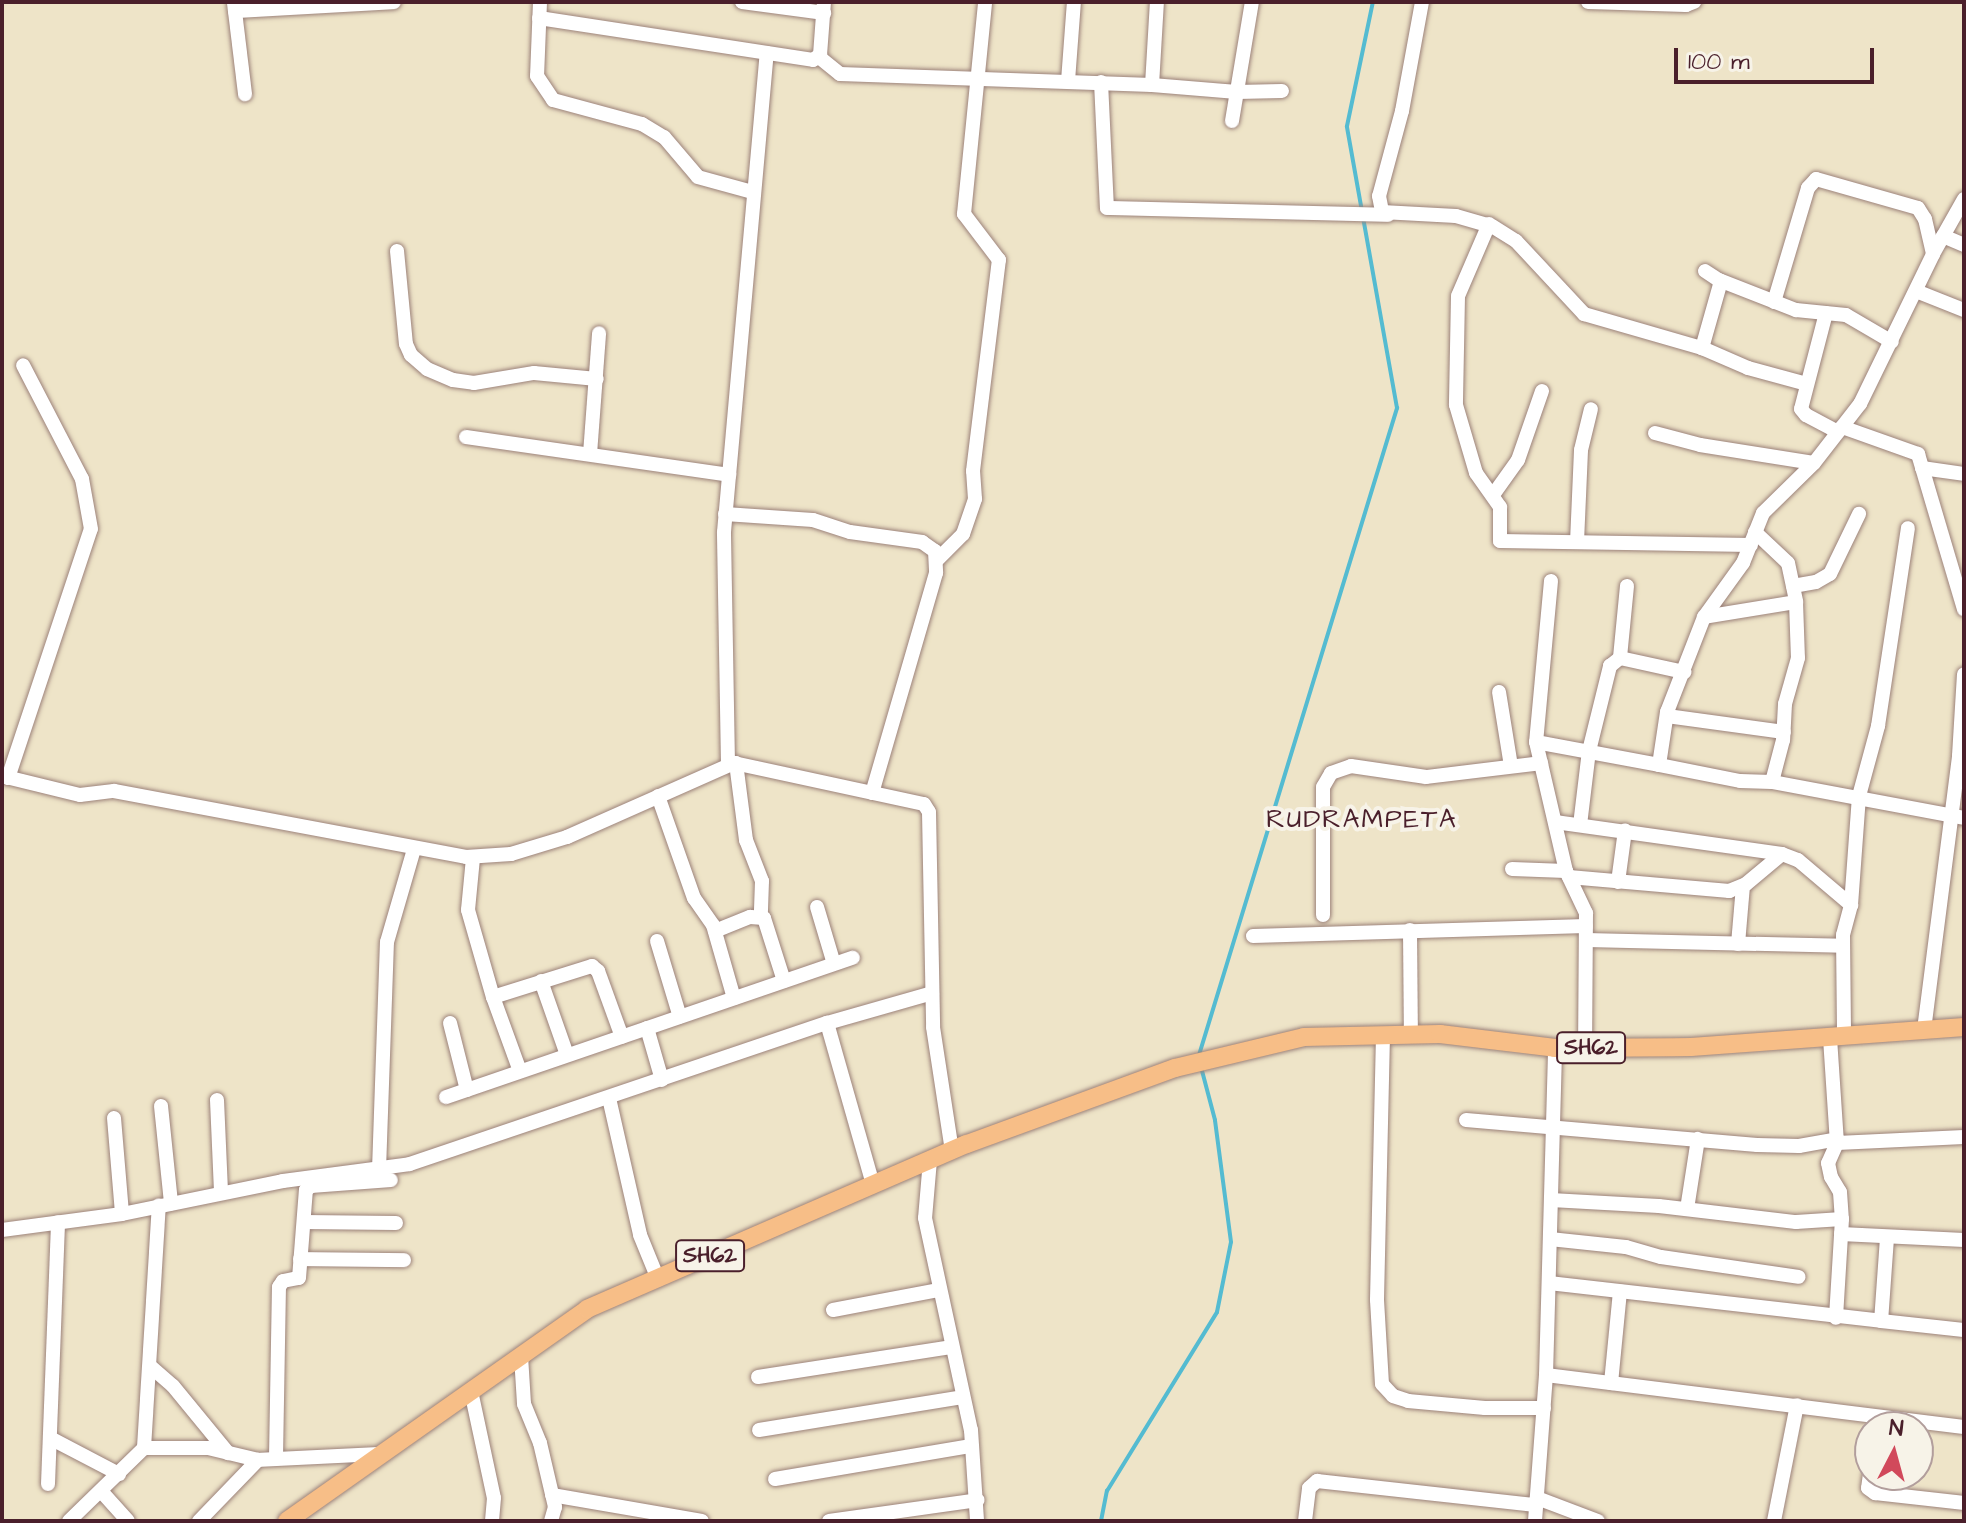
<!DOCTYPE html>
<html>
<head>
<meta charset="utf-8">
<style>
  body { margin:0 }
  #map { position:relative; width:1966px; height:1523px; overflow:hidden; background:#eee4c8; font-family:"Architects Daughter",sans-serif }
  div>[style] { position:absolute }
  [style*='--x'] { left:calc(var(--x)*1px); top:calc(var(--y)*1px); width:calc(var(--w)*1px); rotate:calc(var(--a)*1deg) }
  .stream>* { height:4px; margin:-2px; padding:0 2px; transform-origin:2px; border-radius:2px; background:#54bbd1 }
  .roads { filter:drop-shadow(0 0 2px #9c827a) drop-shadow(0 0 2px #9c827a) }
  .minor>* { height:14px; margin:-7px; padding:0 7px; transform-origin:7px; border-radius:7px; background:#fff }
  .major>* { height:18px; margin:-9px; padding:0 9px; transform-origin:9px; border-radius:9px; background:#f7be87 }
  span { translate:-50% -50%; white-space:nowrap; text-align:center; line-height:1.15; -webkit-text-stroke:8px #f7f3e8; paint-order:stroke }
  .shield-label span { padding:2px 6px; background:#f7f3e8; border:2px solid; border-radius:6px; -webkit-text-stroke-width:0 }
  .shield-label { font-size:22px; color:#4a1f2b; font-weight:700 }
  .neighbourhood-label { font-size:26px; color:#4a1f2b; letter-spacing:2px }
  .frame { position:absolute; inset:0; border:4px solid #4a1f2b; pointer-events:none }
  .north { position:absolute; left:1854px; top:1411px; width:80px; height:80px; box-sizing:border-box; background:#f7f3e8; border:2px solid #b29e9c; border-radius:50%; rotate:6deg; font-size:22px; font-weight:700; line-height:32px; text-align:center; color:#4a1f2b }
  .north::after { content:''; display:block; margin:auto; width:28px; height:36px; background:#d1495b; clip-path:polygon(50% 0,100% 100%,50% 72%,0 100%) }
  .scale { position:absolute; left:1674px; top:48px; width:200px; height:36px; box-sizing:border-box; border:4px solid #4a1f2b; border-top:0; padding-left:10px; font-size:24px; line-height:28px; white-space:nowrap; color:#4a1f2b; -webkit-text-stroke:6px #f7f3e8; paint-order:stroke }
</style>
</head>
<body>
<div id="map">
  <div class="stream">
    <div style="--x:1199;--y:1055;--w:677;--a:-72.98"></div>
    <div style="--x:1397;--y:408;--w:286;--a:-100.1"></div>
    <div style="--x:1347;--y:126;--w:127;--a:-78.2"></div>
    <div style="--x:1101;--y:1521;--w:31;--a:-79"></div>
    <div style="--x:1107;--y:1491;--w:210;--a:-58.4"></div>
    <div style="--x:1217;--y:1312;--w:71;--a:-78.7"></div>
    <div style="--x:1231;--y:1242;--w:123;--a:-97.5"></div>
    <div style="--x:1215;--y:1120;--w:55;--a:-104.8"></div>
  </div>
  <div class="roads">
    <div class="minor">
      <div style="--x:540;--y:2;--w:74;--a:92.3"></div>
      <div style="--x:537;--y:76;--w:29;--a:56"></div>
      <div style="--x:553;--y:100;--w:92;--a:15.1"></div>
      <div style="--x:642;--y:124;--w:26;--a:31"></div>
      <div style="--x:664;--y:137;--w:52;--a:49.6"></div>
      <div style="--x:698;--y:177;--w:57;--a:15.3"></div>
      <div style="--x:742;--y:2;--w:83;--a:7.6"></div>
      <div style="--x:1422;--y:2;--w:111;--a:100.4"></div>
      <div style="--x:1402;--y:111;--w:88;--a:105.1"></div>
      <div style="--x:1379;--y:196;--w:16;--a:79"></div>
      <div style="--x:1382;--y:212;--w:74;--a:3.1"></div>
      <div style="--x:1456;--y:216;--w:37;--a:16"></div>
      <div style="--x:1492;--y:226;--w:28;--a:32"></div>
      <div style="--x:1516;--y:241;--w:100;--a:47"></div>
      <div style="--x:1584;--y:314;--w:123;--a:16.1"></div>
      <div style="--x:1588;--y:2;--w:98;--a:1.8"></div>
      <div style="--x:1686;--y:5;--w:9;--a:-21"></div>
      <div style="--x:234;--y:3;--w:92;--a:83.1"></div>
      <div style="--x:235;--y:11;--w:159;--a:-3.2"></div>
      <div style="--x:539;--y:18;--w:277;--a:8.7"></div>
      <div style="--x:813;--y:60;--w:9;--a:-36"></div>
      <div style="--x:820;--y:55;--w:53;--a:-85.7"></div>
      <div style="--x:819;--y:57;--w:27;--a:39"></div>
      <div style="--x:840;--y:74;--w:312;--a:2"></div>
      <div style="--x:1152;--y:85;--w:85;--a:4.7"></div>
      <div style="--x:1237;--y:92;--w:45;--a:-1.3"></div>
      <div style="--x:1068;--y:81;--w:79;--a:-85.7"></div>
      <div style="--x:1101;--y:82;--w:126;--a:87.3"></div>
      <div style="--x:1107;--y:208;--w:281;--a:1.4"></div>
      <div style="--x:1152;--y:85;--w:83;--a:-86.6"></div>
      <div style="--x:1232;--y:121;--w:121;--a:-80.5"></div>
      <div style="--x:1489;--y:224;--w:78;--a:113.3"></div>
      <div style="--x:1458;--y:296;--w:109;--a:91.1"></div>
      <div style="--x:1456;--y:405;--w:71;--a:73.6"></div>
      <div style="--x:1476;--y:473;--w:42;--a:54.8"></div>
      <div style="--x:1500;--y:507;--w:34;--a:90"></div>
      <div style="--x:1500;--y:541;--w:251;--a:0.9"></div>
      <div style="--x:1943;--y:236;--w:23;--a:23"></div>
      <div style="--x:397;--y:251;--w:93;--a:84.5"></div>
      <div style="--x:406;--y:344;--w:12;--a:66"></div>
      <div style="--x:411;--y:355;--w:21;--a:41"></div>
      <div style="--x:427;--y:369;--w:28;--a:23"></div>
      <div style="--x:453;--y:380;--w:21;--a:8"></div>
      <div style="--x:474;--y:383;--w:61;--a:-9.5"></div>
      <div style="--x:534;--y:373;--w:63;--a:5.4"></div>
      <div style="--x:1705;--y:271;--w:17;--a:33"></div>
      <div style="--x:1719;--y:280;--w:83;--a:21.3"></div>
      <div style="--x:1796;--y:310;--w:50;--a:5.7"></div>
      <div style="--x:1846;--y:315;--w:53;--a:30.4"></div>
      <div style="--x:1721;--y:281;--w:70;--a:105.8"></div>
      <div style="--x:1702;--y:348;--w:50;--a:23.5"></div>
      <div style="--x:1748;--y:368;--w:61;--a:15.2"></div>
      <div style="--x:1916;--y:291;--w:52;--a:21.6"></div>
      <div style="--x:1774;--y:302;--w:119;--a:-73.4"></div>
      <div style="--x:1808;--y:188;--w:12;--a:-48"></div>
      <div style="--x:1816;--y:179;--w:106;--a:15.9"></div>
      <div style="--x:1918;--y:208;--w:13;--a:58"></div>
      <div style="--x:1925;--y:219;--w:36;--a:77"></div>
      <div style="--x:1826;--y:313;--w:99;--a:104.6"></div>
      <div style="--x:1801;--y:409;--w:8;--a:50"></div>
      <div style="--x:1806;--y:415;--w:36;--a:28"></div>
      <div style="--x:1842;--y:427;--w:81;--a:19.6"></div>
      <div style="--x:1918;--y:454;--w:162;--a:73.5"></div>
      <div style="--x:1655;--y:433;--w:47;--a:14.9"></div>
      <div style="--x:1700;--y:445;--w:115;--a:9"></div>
      <div style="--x:466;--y:437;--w:266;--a:8.2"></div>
      <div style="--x:590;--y:454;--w:121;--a:-85.7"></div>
      <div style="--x:1922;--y:468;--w:42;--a:8.1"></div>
      <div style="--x:1493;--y:495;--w:43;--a:-54.5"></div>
      <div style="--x:1518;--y:460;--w:73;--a:-70.8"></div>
      <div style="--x:725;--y:514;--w:88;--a:3.9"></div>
      <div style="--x:813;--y:520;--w:39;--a:18"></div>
      <div style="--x:850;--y:532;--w:73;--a:7.9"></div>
      <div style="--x:922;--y:542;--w:16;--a:35"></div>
      <div style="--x:935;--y:551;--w:22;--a:87"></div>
      <div style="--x:936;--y:573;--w:229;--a:106.2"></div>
      <div style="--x:1755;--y:532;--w:45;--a:43.2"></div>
      <div style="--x:1788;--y:563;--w:40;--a:78"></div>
      <div style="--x:1796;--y:602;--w:56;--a:88"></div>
      <div style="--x:1798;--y:658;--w:48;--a:105.8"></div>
      <div style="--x:1785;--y:704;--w:36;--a:93"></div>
      <div style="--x:1783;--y:740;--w:43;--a:104.7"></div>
      <div style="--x:1772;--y:782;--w:32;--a:-178"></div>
      <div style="--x:1740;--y:781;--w:83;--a:-168.8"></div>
      <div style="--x:1659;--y:765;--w:54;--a:-81.4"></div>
      <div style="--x:1667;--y:712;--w:102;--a:-68.7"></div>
      <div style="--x:1704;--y:617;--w:67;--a:-54.2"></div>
      <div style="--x:1743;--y:563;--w:54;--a:-68.2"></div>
      <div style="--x:1763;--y:513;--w:71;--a:-44.4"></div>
      <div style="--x:1814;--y:463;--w:75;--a:-52.1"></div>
      <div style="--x:1860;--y:404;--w:167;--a:-64"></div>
      <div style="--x:1933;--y:254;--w:63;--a:-60.6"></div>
      <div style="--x:1577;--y:542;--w:92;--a:-87.5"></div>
      <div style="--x:1581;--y:450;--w:42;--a:-76.3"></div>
      <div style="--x:937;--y:560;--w:37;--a:-45"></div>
      <div style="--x:963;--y:534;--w:37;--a:-71"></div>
      <div style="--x:975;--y:499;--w:28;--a:-94"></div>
      <div style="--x:973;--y:471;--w:213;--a:-83"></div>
      <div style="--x:999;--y:260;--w:58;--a:-127.3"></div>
      <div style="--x:964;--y:214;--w:213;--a:-84.3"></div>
      <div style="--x:1551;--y:581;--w:162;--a:95.3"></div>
      <div style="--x:1536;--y:742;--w:132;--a:76.9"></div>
      <div style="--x:1566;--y:871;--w:47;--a:64.5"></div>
      <div style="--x:1586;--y:913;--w:135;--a:90.4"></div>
      <div style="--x:1627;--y:586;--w:72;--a:95.6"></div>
      <div style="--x:1620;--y:658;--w:66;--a:12.3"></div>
      <div style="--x:1793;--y:586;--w:23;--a:-10"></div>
      <div style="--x:1816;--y:582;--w:16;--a:-30"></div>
      <div style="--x:1830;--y:574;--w:67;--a:-64.2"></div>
      <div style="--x:1704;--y:617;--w:93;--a:-9.3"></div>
      <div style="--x:1499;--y:692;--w:75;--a:80.8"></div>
      <div style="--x:1667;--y:716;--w:118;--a:7.8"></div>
      <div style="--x:1536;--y:742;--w:125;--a:10.6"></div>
      <div style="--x:736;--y:763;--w:78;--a:82.6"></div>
      <div style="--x:746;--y:840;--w:44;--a:68.7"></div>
      <div style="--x:762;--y:881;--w:36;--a:92"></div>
      <div style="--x:728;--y:764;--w:232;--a:-91"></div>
      <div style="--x:724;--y:532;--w:481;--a:-84.9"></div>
      <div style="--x:2;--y:776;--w:80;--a:13.7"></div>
      <div style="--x:80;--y:795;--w:34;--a:-7"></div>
      <div style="--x:114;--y:791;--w:358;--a:10.6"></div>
      <div style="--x:466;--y:857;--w:45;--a:-3.8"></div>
      <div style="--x:511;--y:854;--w:59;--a:-16.9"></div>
      <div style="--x:567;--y:837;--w:183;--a:-23.9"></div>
      <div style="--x:734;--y:763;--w:194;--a:12.2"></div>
      <div style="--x:924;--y:804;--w:9;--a:58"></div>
      <div style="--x:929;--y:812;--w:215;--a:88.9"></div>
      <div style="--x:933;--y:1027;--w:125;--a:81.3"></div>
      <div style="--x:8;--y:778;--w:262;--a:-71.6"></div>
      <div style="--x:91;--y:529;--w:51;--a:-100.2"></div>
      <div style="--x:82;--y:479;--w:128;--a:-117.4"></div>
      <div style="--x:1772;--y:782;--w:195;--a:10.6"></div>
      <div style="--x:658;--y:796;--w:108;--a:70.6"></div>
      <div style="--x:694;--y:898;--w:33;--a:55"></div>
      <div style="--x:713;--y:925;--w:76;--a:74"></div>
      <div style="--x:1555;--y:822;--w:229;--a:8"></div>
      <div style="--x:1782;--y:854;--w:17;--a:21"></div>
      <div style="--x:1798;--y:860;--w:70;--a:40.3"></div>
      <div style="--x:1851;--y:905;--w:31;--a:105"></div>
      <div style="--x:1843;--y:935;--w:102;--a:89.4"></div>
      <div style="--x:1580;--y:825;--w:75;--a:-83.1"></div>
      <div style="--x:1589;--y:751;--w:88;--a:-76.1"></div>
      <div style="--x:1610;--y:666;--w:13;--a:-39"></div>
      <div style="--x:473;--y:858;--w:52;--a:95.5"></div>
      <div style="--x:468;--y:910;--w:91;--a:74"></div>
      <div style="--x:493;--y:997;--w:79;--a:70"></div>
      <div style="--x:1512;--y:869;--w:54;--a:2.1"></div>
      <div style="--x:1569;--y:877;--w:161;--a:5"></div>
      <div style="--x:1729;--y:891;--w:18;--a:-22"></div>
      <div style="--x:1746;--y:884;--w:47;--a:-39.8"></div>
      <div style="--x:1618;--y:882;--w:52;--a:-82.3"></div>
      <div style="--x:1851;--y:905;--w:109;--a:-85.8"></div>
      <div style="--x:1859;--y:796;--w:73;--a:-74.8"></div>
      <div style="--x:1878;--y:726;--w:200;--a:-81.4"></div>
      <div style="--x:817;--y:907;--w:59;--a:73.4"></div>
      <div style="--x:1323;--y:915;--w:128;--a:-90"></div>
      <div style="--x:1323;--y:787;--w:16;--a:-60"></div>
      <div style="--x:1331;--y:773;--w:21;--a:-19"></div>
      <div style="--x:1351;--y:766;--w:76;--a:8.3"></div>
      <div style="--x:1426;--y:777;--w:116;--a:-6.9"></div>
      <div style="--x:1410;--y:930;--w:105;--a:89.5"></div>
      <div style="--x:715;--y:931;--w:38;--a:-22"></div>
      <div style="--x:750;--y:917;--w:14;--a:4"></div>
      <div style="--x:764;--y:918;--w:66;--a:72.4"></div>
      <div style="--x:1253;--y:936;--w:333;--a:-1.7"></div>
      <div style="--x:1586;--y:940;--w:257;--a:1.3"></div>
      <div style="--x:657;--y:941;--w:79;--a:73.2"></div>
      <div style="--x:1738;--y:944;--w:58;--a:-85.1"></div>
      <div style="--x:541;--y:981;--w:78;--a:70.6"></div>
      <div style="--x:493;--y:997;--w:104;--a:-17.4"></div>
      <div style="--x:592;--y:966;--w:8;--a:40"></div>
      <div style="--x:598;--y:971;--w:70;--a:70"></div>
      <div style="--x:450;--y:1023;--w:69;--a:75.8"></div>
      <div style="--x:827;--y:1023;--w:168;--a:74.1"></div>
      <div style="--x:647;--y:1028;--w:54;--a:73.9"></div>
      <div style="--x:1924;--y:1030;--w:276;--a:-82.7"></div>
      <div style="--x:1959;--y:756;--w:82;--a:-86.5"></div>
      <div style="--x:1383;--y:1035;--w:265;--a:91.3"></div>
      <div style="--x:1377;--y:1300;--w:84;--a:86.6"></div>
      <div style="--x:1382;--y:1384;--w:16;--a:47"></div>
      <div style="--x:1393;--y:1396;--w:16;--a:18"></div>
      <div style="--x:1408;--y:1401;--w:77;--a:5.2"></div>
      <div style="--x:1485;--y:1408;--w:59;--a:0"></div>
      <div style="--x:1830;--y:1038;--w:105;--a:86.2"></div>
      <div style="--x:1837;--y:1143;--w:22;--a:114"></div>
      <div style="--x:1828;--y:1163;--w:14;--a:78"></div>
      <div style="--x:1831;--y:1177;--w:17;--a:59"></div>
      <div style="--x:1840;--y:1192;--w:27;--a:86"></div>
      <div style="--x:1842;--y:1219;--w:99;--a:93.5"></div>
      <div style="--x:446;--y:1097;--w:430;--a:-18.9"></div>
      <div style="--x:609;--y:1098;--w:140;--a:77.2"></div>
      <div style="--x:640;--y:1235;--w:48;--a:67.8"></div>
      <div style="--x:217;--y:1100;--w:91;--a:87.5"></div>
      <div style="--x:161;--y:1106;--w:98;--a:84.1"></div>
      <div style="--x:114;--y:1118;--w:96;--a:85.2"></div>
      <div style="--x:1466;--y:1120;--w:292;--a:4.9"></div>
      <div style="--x:1757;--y:1145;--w:42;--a:1.4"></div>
      <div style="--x:1799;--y:1146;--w:39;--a:-10"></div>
      <div style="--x:1837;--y:1143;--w:127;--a:-2.7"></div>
      <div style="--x:930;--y:1160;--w:58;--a:94.9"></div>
      <div style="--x:925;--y:1218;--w:217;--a:77.8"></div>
      <div style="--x:971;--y:1430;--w:91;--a:86.2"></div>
      <div style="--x:379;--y:1170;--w:228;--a:-88"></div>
      <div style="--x:387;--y:942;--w:97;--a:-73.8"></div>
      <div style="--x:1551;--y:1200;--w:108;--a:3.2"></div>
      <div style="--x:1659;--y:1206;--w:138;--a:6.7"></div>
      <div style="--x:1796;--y:1222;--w:46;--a:-3.7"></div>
      <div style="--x:1687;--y:1209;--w:71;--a:-81.1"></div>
      <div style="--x:304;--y:1222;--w:92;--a:0.6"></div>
      <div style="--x:2;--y:1230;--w:121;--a:-7.6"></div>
      <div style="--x:122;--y:1214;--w:164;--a:-11.6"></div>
      <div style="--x:283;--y:1181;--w:128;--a:-7.6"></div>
      <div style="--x:410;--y:1164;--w:440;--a:-18.7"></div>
      <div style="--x:827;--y:1023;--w:109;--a:-15.9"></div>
      <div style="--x:1841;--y:1234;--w:123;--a:2.8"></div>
      <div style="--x:1887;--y:1238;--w:83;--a:94.1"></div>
      <div style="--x:1881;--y:1321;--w:83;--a:6.2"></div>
      <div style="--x:1550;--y:1239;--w:76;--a:6"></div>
      <div style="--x:1626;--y:1247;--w:36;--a:16"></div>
      <div style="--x:1661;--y:1257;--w:139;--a:8.2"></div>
      <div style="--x:300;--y:1259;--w:104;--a:0.6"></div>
      <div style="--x:1549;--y:1283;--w:334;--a:6.5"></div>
      <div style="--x:833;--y:1310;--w:108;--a:-10.7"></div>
      <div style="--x:521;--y:1356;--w:48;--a:86.4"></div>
      <div style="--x:524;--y:1404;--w:42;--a:67.7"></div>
      <div style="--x:540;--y:1443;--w:66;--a:76.8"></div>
      <div style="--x:555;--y:1507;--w:15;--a:106"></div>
      <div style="--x:150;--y:1366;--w:30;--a:41"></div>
      <div style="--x:173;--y:1386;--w:87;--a:50.6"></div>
      <div style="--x:1546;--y:1375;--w:421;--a:7.1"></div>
      <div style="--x:758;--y:1377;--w:195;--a:-8.8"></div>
      <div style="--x:1611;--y:1383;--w:92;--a:-84.4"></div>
      <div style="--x:471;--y:1391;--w:109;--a:77.9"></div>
      <div style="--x:494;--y:1498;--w:23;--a:95"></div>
      <div style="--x:759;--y:1430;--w:206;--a:-9.2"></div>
      <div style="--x:50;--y:1438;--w:78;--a:27.6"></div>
      <div style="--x:144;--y:1448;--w:64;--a:0"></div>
      <div style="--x:208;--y:1448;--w:51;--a:13.5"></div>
      <div style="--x:258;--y:1460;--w:124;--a:-2.8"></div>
      <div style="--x:276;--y:1457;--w:170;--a:-89"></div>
      <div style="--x:279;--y:1287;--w:7;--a:-56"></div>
      <div style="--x:283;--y:1281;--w:16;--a:-11"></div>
      <div style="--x:299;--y:1278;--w:88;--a:-85.5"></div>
      <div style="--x:306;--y:1190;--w:6;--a:-39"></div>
      <div style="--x:311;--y:1186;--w:80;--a:-4.3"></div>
      <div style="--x:1870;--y:1474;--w:14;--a:98"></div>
      <div style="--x:1868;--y:1488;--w:9;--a:36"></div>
      <div style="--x:1875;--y:1493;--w:90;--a:6.4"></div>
      <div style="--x:775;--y:1479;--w:199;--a:-9.6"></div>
      <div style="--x:48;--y:1484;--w:262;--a:-87.8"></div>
      <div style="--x:101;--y:1491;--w:40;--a:48"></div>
      <div style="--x:552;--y:1495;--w:152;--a:9.8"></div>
      <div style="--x:1537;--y:1498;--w:65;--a:20.7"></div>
      <div style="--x:69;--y:1521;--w:105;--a:-44.2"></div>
      <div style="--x:144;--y:1448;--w:243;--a:-86.5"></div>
      <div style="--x:199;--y:1521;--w:85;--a:-46"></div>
      <div style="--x:829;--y:1521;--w:150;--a:-8"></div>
      <div style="--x:1305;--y:1521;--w:33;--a:-83"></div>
      <div style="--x:1309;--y:1488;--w:11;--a:-41"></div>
      <div style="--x:1317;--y:1481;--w:220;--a:6.3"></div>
      <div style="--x:1535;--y:1521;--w:146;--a:-85.7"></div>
      <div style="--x:1546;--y:1375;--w:327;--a:-88.4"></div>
      <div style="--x:1774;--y:1521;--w:118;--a:-78.8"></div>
    </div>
    <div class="major">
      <div style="--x:287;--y:1521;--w:367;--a:-35.2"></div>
      <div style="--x:587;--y:1309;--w:414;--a:-23.5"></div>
      <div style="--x:967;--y:1144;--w:221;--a:-20.1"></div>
      <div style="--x:1175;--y:1068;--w:133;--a:-13.5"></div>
      <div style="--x:1304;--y:1037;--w:136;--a:-1.3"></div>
      <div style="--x:1440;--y:1034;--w:116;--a:6.9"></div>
      <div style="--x:1555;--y:1048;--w:136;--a:-0.4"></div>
      <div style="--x:1691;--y:1047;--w:274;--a:-4.2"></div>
    </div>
  </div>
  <div class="shield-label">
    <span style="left:1591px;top:1048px">SH62</span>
    <span style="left:710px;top:1256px">SH62</span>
  </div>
  <div class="neighbourhood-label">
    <span style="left:1362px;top:820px">RUDRAMPETA</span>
  </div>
  <div class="frame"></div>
  <div class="north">N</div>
  <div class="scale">100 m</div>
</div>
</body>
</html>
